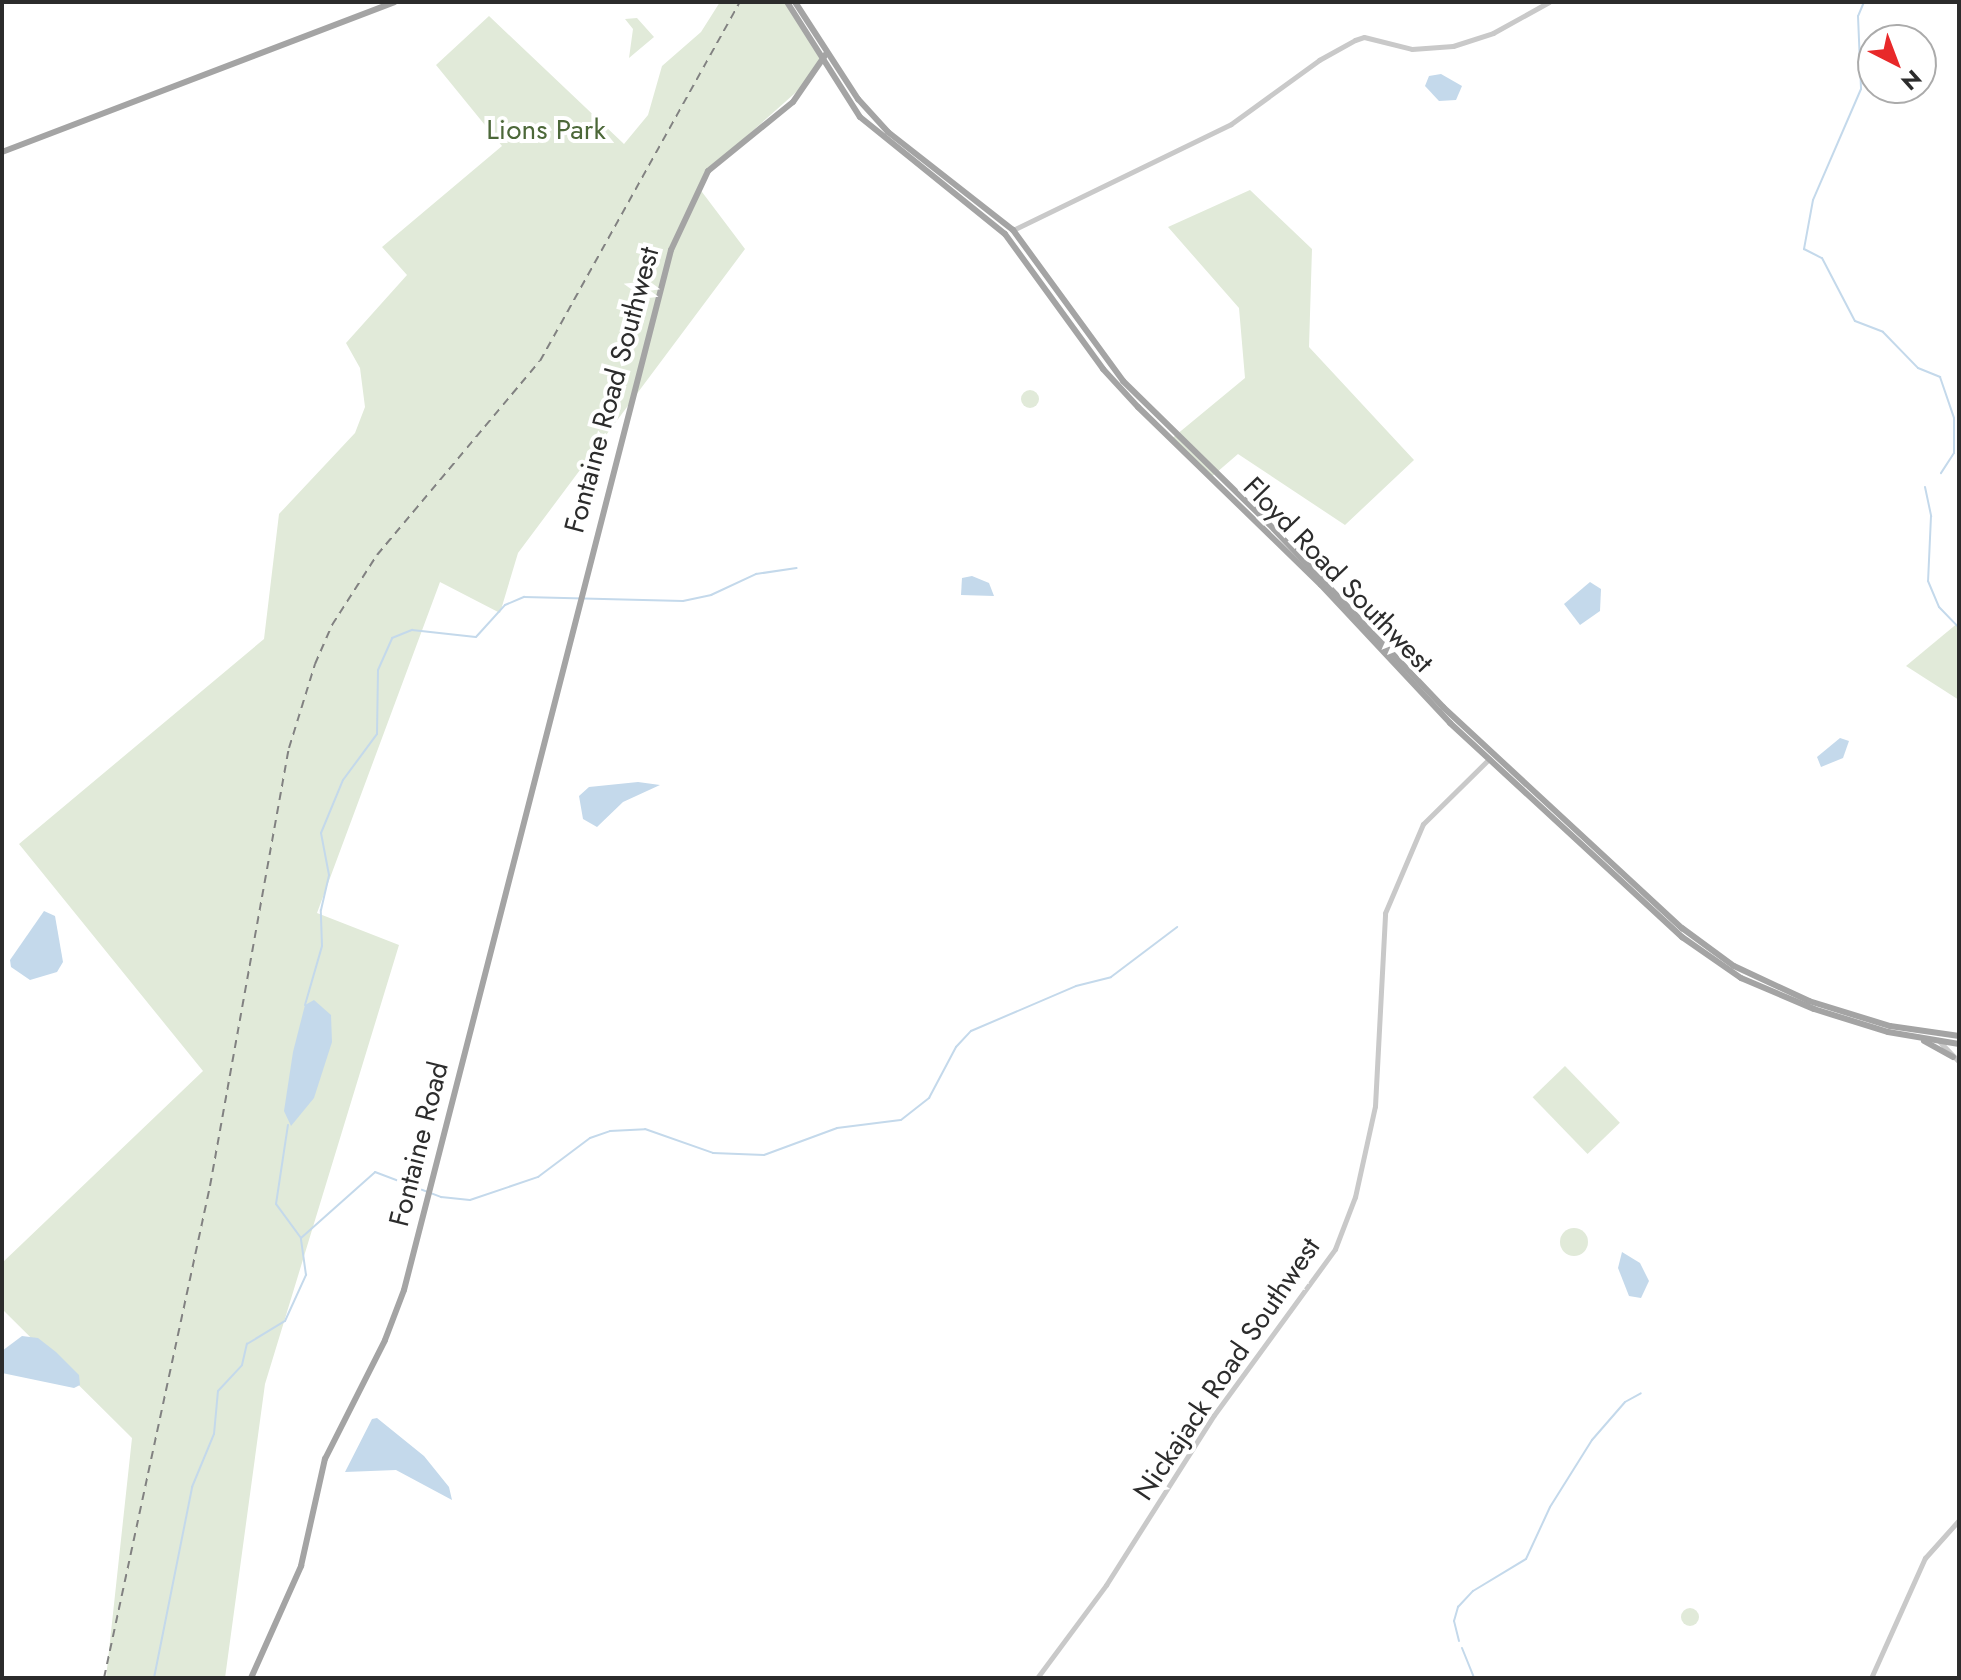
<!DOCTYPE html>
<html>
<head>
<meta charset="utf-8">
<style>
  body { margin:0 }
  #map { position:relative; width:1961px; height:1680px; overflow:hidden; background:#fff; font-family:Jost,sans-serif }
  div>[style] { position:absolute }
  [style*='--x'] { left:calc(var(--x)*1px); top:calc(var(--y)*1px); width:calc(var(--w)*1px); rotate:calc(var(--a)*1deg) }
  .green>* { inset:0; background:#e1ead9; transform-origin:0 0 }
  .round { border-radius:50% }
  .water>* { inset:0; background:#c4d9eb }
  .stream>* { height:2px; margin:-1px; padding:0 1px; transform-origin:1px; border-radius:1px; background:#c4d9eb }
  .minor>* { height:5px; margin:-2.5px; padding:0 2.5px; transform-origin:2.5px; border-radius:2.5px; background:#c9c9c9 }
  .major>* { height:6px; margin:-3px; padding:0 3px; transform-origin:3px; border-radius:3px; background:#a4a4a4 }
  .rail>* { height:2px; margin-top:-1px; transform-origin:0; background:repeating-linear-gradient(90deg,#818181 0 8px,transparent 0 14px) }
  span { translate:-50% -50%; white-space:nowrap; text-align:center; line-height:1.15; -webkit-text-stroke:8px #fff; paint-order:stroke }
  .park-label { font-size:28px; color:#4c6839 }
  .street-label { font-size:28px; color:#2c2c2c }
  .frame { position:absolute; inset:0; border:4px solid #2c2c2c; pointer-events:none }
  .north { position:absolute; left:1857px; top:24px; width:80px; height:80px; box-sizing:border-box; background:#fff; border:2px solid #ababab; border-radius:50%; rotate:138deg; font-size:22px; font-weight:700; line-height:32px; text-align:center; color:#2c2c2c }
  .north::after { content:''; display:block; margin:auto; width:28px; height:36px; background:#e8292a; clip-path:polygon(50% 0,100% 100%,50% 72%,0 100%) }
</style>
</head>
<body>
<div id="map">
  <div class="green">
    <div style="clip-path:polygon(720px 2px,785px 2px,821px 60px,812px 78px,720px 160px,699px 188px,745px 249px,518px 553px,500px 613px,440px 582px,317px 913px,399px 945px,265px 1384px,225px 1678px,106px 1678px,132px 1438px,2px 1309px,2px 1263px,203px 1071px,19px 844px,264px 639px,279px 514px,355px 433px,365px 407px,360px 368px,346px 343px,407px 275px,382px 247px,502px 146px,436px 65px,489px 16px,624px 144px,648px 115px,662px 66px,701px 32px)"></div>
    <div style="clip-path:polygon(637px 18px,654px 37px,629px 58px,633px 29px,625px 19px)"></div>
    <div style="clip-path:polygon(1250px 190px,1312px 249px,1309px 347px,1414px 460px,1345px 525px,1238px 454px,1209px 479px,1170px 440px,1245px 378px,1239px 308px,1168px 227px)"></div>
    <div class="round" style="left:1021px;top:390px;width:18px;height:18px"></div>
    <div style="clip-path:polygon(1959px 622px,1959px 700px,1906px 666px)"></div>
    <div style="left:1565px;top:1066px;width:79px;height:45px;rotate:46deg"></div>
    <div class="round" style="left:1560px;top:1228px;width:28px;height:28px"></div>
    <div class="round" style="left:1681px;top:1608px;width:18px;height:18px"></div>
  </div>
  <div class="water">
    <div style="clip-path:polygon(1441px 74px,1462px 86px,1456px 100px,1439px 101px,1425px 86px,1429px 76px)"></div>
    <div style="clip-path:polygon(972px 576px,989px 583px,994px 596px,961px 595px,962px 578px)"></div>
    <div style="clip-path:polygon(1590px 582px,1601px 589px,1600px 611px,1580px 625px,1564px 604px)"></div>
    <div style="clip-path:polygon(1840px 738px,1849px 741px,1843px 758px,1821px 767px,1817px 757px)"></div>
    <div style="clip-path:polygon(638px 782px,660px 785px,623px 802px,597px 827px,583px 819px,579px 796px,589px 787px)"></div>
    <div style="clip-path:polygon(44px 911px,55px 916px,63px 962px,57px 972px,30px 980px,11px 967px,10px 960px)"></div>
    <div style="clip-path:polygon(314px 1000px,331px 1015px,332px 1042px,314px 1098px,291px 1126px,284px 1111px,293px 1052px,305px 1005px)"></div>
    <div style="clip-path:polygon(1622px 1252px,1640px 1263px,1649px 1281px,1641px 1298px,1629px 1296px,1618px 1268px)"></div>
    <div style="clip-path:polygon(22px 1336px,38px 1338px,56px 1352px,79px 1375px,80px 1385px,74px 1388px,2px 1373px,2px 1351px)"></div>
    <div style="clip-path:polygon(377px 1418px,424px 1456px,449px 1487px,452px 1500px,396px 1470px,345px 1472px,372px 1419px)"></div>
  </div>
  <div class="stream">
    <div style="--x:1864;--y:2;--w:15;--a:113"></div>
    <div style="--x:1858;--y:16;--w:73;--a:87.6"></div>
    <div style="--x:1861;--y:89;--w:121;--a:113.4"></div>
    <div style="--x:1813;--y:200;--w:50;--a:100.4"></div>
    <div style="--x:1804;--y:249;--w:20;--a:27"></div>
    <div style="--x:1822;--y:258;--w:71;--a:62.4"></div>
    <div style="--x:1855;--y:321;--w:30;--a:21"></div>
    <div style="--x:1883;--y:332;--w:50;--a:45.8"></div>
    <div style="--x:1918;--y:368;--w:24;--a:22"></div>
    <div style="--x:1940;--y:377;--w:43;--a:71.1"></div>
    <div style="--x:1954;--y:418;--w:35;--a:90"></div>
    <div style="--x:1954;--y:453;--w:24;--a:123"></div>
    <div style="--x:1925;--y:487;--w:30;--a:78"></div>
    <div style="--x:1931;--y:516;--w:65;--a:92.6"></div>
    <div style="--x:1928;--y:581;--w:28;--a:67"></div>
    <div style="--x:1939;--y:607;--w:29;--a:46"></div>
    <div style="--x:305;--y:1005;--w:61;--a:-73.9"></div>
    <div style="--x:322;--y:946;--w:36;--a:-92"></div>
    <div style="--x:321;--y:910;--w:36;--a:-77"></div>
    <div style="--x:329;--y:875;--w:43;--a:-100.8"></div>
    <div style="--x:321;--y:833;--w:57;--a:-67.5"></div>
    <div style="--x:343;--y:780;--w:57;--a:-53.5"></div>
    <div style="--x:377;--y:734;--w:64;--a:-89.1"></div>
    <div style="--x:378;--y:670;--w:35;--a:-66"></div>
    <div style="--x:392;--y:638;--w:22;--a:-22"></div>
    <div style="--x:412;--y:630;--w:64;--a:6.2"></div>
    <div style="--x:476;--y:637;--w:43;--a:-47.8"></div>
    <div style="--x:505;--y:605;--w:21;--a:-23"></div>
    <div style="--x:524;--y:597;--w:159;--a:1.4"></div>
    <div style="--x:683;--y:601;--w:29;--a:-12"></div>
    <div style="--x:711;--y:595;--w:50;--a:-25"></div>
    <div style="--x:756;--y:574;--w:41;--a:-8.3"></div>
    <div style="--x:301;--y:1238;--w:99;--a:-41.7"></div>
    <div style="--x:375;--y:1172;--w:71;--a:20.7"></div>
    <div style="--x:441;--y:1197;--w:29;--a:6"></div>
    <div style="--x:470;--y:1200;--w:72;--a:-18.7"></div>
    <div style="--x:538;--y:1177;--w:65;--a:-36.9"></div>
    <div style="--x:590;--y:1138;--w:21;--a:-19"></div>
    <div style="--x:610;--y:1131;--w:35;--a:-3"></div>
    <div style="--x:645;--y:1129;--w:72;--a:19.4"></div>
    <div style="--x:713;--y:1153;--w:51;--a:2.2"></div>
    <div style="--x:764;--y:1155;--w:78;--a:-20.3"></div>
    <div style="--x:837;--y:1128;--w:64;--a:-7.1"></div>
    <div style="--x:901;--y:1120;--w:36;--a:-38"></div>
    <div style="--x:929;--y:1098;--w:58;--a:-62.1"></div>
    <div style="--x:956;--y:1047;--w:22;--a:-47"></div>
    <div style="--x:971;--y:1031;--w:114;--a:-23.2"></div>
    <div style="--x:1076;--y:986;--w:36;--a:-14"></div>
    <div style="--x:1111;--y:977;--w:83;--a:-37.1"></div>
    <div style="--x:1459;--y:1641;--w:21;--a:-104"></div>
    <div style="--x:1454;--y:1621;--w:15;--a:-74"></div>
    <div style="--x:1458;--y:1607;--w:22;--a:-47"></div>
    <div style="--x:1473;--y:1591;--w:62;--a:-31.1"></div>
    <div style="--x:1526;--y:1559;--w:57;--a:-65.2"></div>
    <div style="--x:1550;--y:1507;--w:79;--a:-57.9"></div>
    <div style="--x:1592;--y:1440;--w:50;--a:-49"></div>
    <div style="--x:1625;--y:1402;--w:18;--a:-29"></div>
    <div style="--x:1462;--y:1648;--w:32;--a:68"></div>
    <div style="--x:154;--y:1678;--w:195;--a:-78.7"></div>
    <div style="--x:192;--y:1487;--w:57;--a:-67.5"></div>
    <div style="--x:214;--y:1434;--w:43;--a:-84.7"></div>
    <div style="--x:218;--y:1391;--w:35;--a:-47"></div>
    <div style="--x:242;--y:1365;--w:22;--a:-77"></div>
    <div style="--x:247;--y:1344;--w:44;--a:-31.2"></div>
    <div style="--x:285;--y:1321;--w:51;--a:-65.5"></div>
    <div style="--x:306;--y:1275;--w:37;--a:-98"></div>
    <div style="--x:301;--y:1238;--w:42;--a:-126.3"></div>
    <div style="--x:276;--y:1204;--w:80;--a:-81.4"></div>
  </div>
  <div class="minor">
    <div style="--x:1013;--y:230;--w:242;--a:-25.9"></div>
    <div style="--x:1231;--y:124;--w:109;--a:-36"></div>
    <div style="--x:1319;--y:60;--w:41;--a:-29.1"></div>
    <div style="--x:1355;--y:40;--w:9;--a:-18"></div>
    <div style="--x:1364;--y:37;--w:49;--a:14"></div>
    <div style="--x:1412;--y:49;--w:41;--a:-4.2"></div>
    <div style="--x:1453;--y:46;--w:42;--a:-18"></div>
    <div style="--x:1493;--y:33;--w:64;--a:-29"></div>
    <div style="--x:1938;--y:1040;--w:30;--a:46"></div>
    <div style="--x:1959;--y:1047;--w:11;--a:90"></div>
    <div style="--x:1037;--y:1678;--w:116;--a:-53.4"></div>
    <div style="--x:1106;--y:1585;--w:201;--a:-57.6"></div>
    <div style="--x:1214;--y:1415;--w:205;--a:-53.9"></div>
    <div style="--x:1335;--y:1249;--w:56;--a:-69"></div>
    <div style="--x:1355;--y:1197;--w:93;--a:-77.6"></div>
    <div style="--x:1375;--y:1106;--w:193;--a:-87"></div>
    <div style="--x:1385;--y:913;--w:97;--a:-66.9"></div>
    <div style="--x:1423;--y:824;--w:93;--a:-44.6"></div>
    <div style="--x:1871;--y:1678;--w:132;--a:-65.8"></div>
    <div style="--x:1925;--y:1558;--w:51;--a:-48.2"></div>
  </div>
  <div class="major">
    <div style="--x:787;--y:2;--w:136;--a:57.6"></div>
    <div style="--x:860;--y:117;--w:186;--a:38.9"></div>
    <div style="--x:1005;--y:234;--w:167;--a:54"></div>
    <div style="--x:1103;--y:369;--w:52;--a:47.4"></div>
    <div style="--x:1138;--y:407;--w:255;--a:44.2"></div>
    <div style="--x:1321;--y:585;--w:189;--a:46.9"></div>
    <div style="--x:1450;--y:723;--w:316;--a:42.7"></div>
    <div style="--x:1682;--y:937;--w:72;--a:34.8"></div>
    <div style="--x:1741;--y:978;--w:79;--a:23"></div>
    <div style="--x:1814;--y:1009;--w:77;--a:17.3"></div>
    <div style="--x:1888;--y:1032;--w:72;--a:9.6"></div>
    <div style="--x:795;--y:2;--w:116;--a:57"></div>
    <div style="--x:858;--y:99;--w:45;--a:47.7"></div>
    <div style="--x:888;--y:132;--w:159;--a:38.1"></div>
    <div style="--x:1013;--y:230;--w:187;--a:53.9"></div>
    <div style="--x:1123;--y:381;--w:204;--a:44.4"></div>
    <div style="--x:1269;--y:524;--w:253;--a:46.4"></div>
    <div style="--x:1443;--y:707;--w:326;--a:42.8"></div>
    <div style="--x:1682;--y:928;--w:64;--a:36.2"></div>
    <div style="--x:1734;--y:966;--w:83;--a:25"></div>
    <div style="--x:1809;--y:1001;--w:85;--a:17.2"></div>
    <div style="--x:1890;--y:1026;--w:70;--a:8.2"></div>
    <div style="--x:2;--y:152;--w:420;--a:-20.9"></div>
    <div style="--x:1924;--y:1041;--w:33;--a:29"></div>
    <div style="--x:251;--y:1678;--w:123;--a:-65.9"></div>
    <div style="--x:301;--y:1566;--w:110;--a:-77.4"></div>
    <div style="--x:325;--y:1459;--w:133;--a:-63.2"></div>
    <div style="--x:385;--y:1340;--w:53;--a:-69.2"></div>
    <div style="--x:404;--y:1290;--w:1074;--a:-75.6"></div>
    <div style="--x:671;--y:250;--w:87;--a:-64.9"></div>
    <div style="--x:708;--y:171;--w:109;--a:-39.1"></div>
    <div style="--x:793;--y:102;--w:58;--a:-55.5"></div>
  </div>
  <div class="rail">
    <div style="--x:104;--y:1678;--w:503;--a:-77.84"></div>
    <div style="--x:210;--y:1186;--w:445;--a:-79.8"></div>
    <div style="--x:289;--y:748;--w:88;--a:-72.8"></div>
    <div style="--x:315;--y:664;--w:43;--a:-66.4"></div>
    <div style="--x:332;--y:625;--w:83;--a:-57.3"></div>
    <div style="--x:377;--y:555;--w:253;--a:-50"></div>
    <div style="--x:540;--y:361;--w:411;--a:-60.9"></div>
  </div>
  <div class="park-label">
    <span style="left:546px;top:130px">Lions Park</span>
  </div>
  <div class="street-label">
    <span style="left:612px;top:390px;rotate:-75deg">Fontaine Road Southwest</span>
    <span style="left:1338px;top:575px;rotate:46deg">Floyd Road Southwest</span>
    <span style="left:419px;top:1144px;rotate:-76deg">Fontaine Road</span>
    <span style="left:1227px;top:1369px;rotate:-56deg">Nickajack Road Southwest</span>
  </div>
  <div class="frame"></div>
  <div class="north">N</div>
</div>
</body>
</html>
